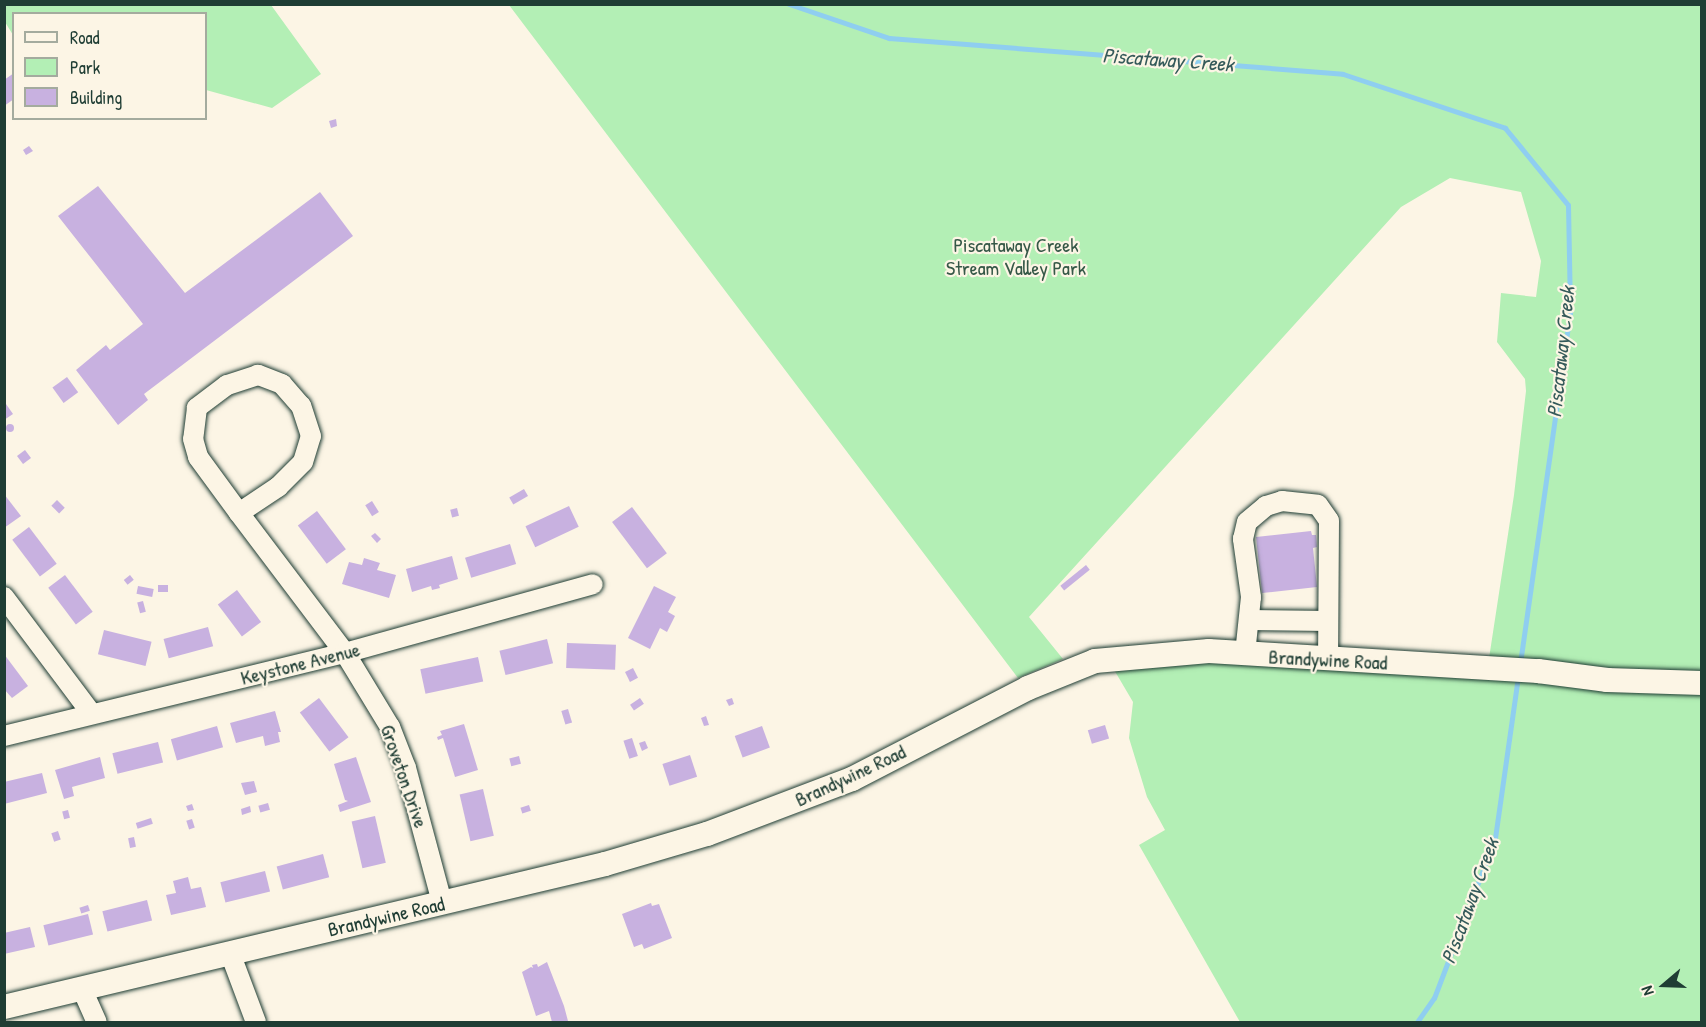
<!DOCTYPE html>
<html>
<head>
<meta charset="utf-8">
<style>
  body { margin:0 }
  #map { position:relative; width:1706px; height:1027px; overflow:hidden; background:#fcf5e5; font-family:"Patrick Hand",sans-serif }
  div>[style] { position:absolute }
  [style*='--x'] { left:calc(var(--x)*1px); top:calc(var(--y)*1px); width:calc(var(--w)*1px); rotate:calc(var(--a)*1deg) }
  .green>* { inset:0; background:#b3efb5 }
  .stream>* { height:5px; margin:-2.5px; padding:0 2.5px; transform-origin:2.5px; border-radius:2.5px; background:#8fcef0 }
  .building>* { inset:0; background:#c8b1e0; transform-origin:0 0 }
  .round { border-radius:50% }
  .roads { filter:drop-shadow(0 0 2px #1f3d34) drop-shadow(0 0 2px #1f3d34) }
  .minor>* { height:20px; margin:-10px; padding:0 10px; transform-origin:10px; border-radius:10px; background:#fcf5e5 }
  .major>* { height:24px; margin:-12px; padding:0 12px; transform-origin:12px; border-radius:12px; background:#fcf5e5 }
  span { translate:-50% -50%; white-space:nowrap; text-align:center; line-height:1.15; -webkit-text-stroke:4.5px #fcf5e5; paint-order:stroke }
  .park-label { font-size:20px; color:#355847 }
  .street-label { font-size:20px; color:#1f3d34 }
  .water-label { font-size:21px; color:#355a5a; font-style:italic }
  .frame { position:absolute; inset:0; border:6px solid #1f3d34; pointer-events:none }
  .legend { position:absolute; left:12px; top:12px; width:195px; height:108px; box-sizing:border-box; background:#fcf5e5; border:2px solid #a4ab9e; margin:0; padding:8px 10px; list-style:none; font-size:18px; color:#1f3d34 }
  .legend li { display:flex; align-items:center; gap:12px; height:30px }
  .legend b { width:30px; border:2px solid #a4ab9e }
  .north { position:absolute; left:1634px; top:955px; width:60px; height:60px; -webkit-text-stroke:4px #fcf5e5; paint-order:stroke; rotate:251deg; font-size:16px; font-weight:700; line-height:24px; text-align:center; color:#1f3d34 }
  .north::after { content:''; display:block; margin:auto; width:21px; height:27px; background:#1f3d34; clip-path:polygon(50% 0,100% 100%,50% 72%,0 100%) }
</style>
</head>
<body>
<div id="map">
  <div class="green">
    <div style="clip-path:polygon(4px 5px,271px 5px,321px 74px,272px 108px,206px 90px,206px 14px,14px 14px,13px 35px,5px 22px)"></div>
    <div style="clip-path:polygon(509px 5px,1701px 5px,1701px 1022px,1240px 1022px,1139px 845px,1165px 830px,1147px 797px,1129px 738px,1133px 702px,1113px 668px,1173px 659px,1486px 678px,1514px 495px,1526px 391px,1525px 379px,1497px 342px,1501px 293px,1536px 297px,1541px 261px,1521px 192px,1450px 178px,1401px 207px,1029px 617px,1063px 659px,1018px 678px)"></div>
  </div>
  <div class="stream">
    <div style="--x:789;--y:4;--w:106;--a:18.8"></div>
    <div style="--x:889;--y:38;--w:455;--a:4.5"></div>
    <div style="--x:1343;--y:74;--w:171;--a:18.4"></div>
    <div style="--x:1505;--y:128;--w:99;--a:50.7"></div>
    <div style="--x:1568;--y:205;--w:107;--a:88.9"></div>
    <div style="--x:1570;--y:312;--w:356;--a:98.1"></div>
    <div style="--x:1417;--y:1022;--w:29;--a:-55"></div>
    <div style="--x:1434;--y:998;--w:171;--a:-69.1"></div>
    <div style="--x:1495;--y:838;--w:164;--a:-81.9"></div>
  </div>
  <div class="building">
    <div style="clip-path:polygon(14px 73px,14px 99px,4px 106px,4px 80px)"></div>
    <div style="clip-path:polygon(336px 119px,337px 126px,331px 128px,329px 121px)"></div>
    <div style="clip-path:polygon(29px 146px,33px 151px,26px 155px,23px 150px)"></div>
    <div style="clip-path:polygon(98px 186px,185px 293px,320px 192px,353px 236px,144px 394px,148px 400px,118px 425px,76px 370px,106px 345px,110px 350px,143px 324px,58px 216px)"></div>
    <div style="left:67px;top:377px;width:19px;height:18px;rotate:54deg"></div>
    <div style="clip-path:polygon(6px 404px,13px 414px,4px 420px,4px 405px)"></div>
    <div class="round" style="left:6px;top:424px;width:8px;height:8px"></div>
    <div style="left:25px;top:450px;width:10px;height:10px;rotate:53deg"></div>
    <div style="left:524px;top:489px;width:8px;height:17px;rotate:60deg"></div>
    <div style="clip-path:polygon(4px 494px,21px 516px,4px 528px)"></div>
    <div style="left:57px;top:500px;width:11px;height:8px;rotate:45deg"></div>
    <div style="left:372px;top:501px;width:13px;height:8px;rotate:58deg"></div>
    <div style="left:569px;top:506px;width:23px;height:48px;rotate:65deg"></div>
    <div style="left:632px;top:507px;width:58px;height:25px;rotate:53deg"></div>
    <div style="left:457px;top:508px;width:8px;height:7px;rotate:76deg"></div>
    <div style="left:317px;top:511px;width:48px;height:24px;rotate:53deg"></div>
    <div style="left:29px;top:527px;width:46px;height:21px;rotate:53deg"></div>
    <div style="clip-path:polygon(1311px 531px,1312px 535px,1316px 535px,1317px 547px,1313px 548px,1317px 587px,1262px 593px,1256px 537px)"></div>
    <div style="clip-path:polygon(375px 533px,381px 539px,377px 543px,371px 536px)"></div>
    <div style="left:510px;top:544px;width:21px;height:47px;rotate:73deg"></div>
    <div style="clip-path:polygon(452px 556px,458px 579px,439px 585px,440px 588px,432px 590px,431px 586px,412px 592px,406px 569px)"></div>
    <div style="clip-path:polygon(364px 558px,380px 563px,377px 570px,396px 575px,389px 598px,342px 584px,349px 562px,362px 565px)"></div>
    <div style="left:1086px;top:565px;width:6px;height:33px;rotate:51deg"></div>
    <div style="left:65px;top:575px;width:46px;height:21px;rotate:53deg"></div>
    <div style="left:130px;top:575px;width:6px;height:8px;rotate:51deg"></div>
    <div style="left:158px;top:585px;width:10px;height:7px"></div>
    <div style="left:138px;top:586px;width:16px;height:8px;rotate:11deg"></div>
    <div style="clip-path:polygon(654px 586px,676px 597px,668px 612px,675px 616px,667px 632px,660px 628px,650px 649px,628px 638px)"></div>
    <div style="left:237px;top:590px;width:40px;height:24px;rotate:53deg"></div>
    <div style="left:143px;top:601px;width:11px;height:6px;rotate:75deg"></div>
    <div style="left:208px;top:627px;width:20px;height:46px;rotate:75deg"></div>
    <div style="left:104px;top:630px;width:49px;height:25px;rotate:14deg"></div>
    <div style="left:547px;top:639px;width:25px;height:49px;rotate:76deg"></div>
    <div style="left:567px;top:643px;width:49px;height:25px;rotate:2deg"></div>
    <div style="clip-path:polygon(4px 654px,28px 686px,12px 698px,4px 689px)"></div>
    <div style="left:478px;top:657px;width:25px;height:59px;rotate:78deg"></div>
    <div style="left:633px;top:668px;width:11px;height:9px;rotate:63deg"></div>
    <div style="left:319px;top:698px;width:49px;height:24px;rotate:53deg"></div>
    <div style="left:640px;top:698px;width:7px;height:12px;rotate:56deg"></div>
    <div style="clip-path:polygon(732px 698px,734px 704px,729px 706px,726px 700px)"></div>
    <div style="left:568px;top:709px;width:14px;height:7px;rotate:73deg"></div>
    <div style="clip-path:polygon(275px 711px,281px 732px,278px 732px,280px 742px,265px 746px,263px 736px,236px 743px,230px 723px)"></div>
    <div style="clip-path:polygon(706px 716px,709px 725px,704px 726px,701px 718px)"></div>
    <div style="clip-path:polygon(464px 724px,478px 770px,455px 777px,443px 738px,438px 740px,437px 737px,442px 735px,440px 731px)"></div>
    <div style="left:1105px;top:725px;width:14px;height:18px;rotate:73deg"></div>
    <div style="left:217px;top:726px;width:22px;height:48px;rotate:74deg"></div>
    <div style="left:762px;top:726px;width:23px;height:29px;rotate:70deg"></div>
    <div style="left:632px;top:738px;width:19px;height:9px;rotate:72deg"></div>
    <div style="clip-path:polygon(645px 741px,648px 748px,642px 751px,639px 743px)"></div>
    <div style="left:158px;top:742px;width:21px;height:47px;rotate:76deg"></div>
    <div style="left:690px;top:755px;width:23px;height:29px;rotate:72deg"></div>
    <div style="left:519px;top:756px;width:8px;height:10px;rotate:76deg"></div>
    <div style="clip-path:polygon(100px 757px,105px 778px,72px 787px,74px 796px,64px 799px,55px 770px)"></div>
    <div style="clip-path:polygon(356px 757px,371px 802px,340px 812px,338px 805px,348px 801px,345px 800px,334px 764px)"></div>
    <div style="clip-path:polygon(42px 773px,47px 793px,4px 804px,4px 782px)"></div>
    <div style="clip-path:polygon(254px 781px,257px 792px,245px 795px,241px 783px)"></div>
    <div style="left:483px;top:789px;width:48px;height:24px;rotate:77deg"></div>
    <div style="left:268px;top:803px;width:7px;height:10px;rotate:74deg"></div>
    <div style="clip-path:polygon(192px 804px,194px 810px,188px 811px,186px 806px)"></div>
    <div style="left:529px;top:805px;width:6px;height:9px;rotate:72deg"></div>
    <div style="clip-path:polygon(250px 806px,251px 812px,242px 815px,241px 809px)"></div>
    <div style="left:68px;top:810px;width:8px;height:6px;rotate:76deg"></div>
    <div style="left:375px;top:816px;width:48px;height:24px;rotate:77deg"></div>
    <div style="left:151px;top:818px;width:6px;height:16px;rotate:72deg"></div>
    <div style="left:192px;top:819px;width:9px;height:6px;rotate:72deg"></div>
    <div style="left:58px;top:831px;width:9px;height:7px;rotate:72deg"></div>
    <div style="left:134px;top:837px;width:10px;height:6px;rotate:79deg"></div>
    <div style="left:323px;top:854px;width:24px;height:48px;rotate:75deg"></div>
    <div style="left:265px;top:871px;width:21px;height:46px;rotate:76deg"></div>
    <div style="clip-path:polygon(188px 877px,191px 889px,201px 887px,206px 907px,171px 915px,166px 895px,176px 893px,173px 881px)"></div>
    <div style="left:147px;top:900px;width:21px;height:46px;rotate:76deg"></div>
    <div style="clip-path:polygon(651px 903px,652px 906px,659px 904px,672px 938px,644px 949px,642px 944px,634px 947px,622px 914px)"></div>
    <div style="left:88px;top:905px;width:6px;height:9px;rotate:72deg"></div>
    <div style="left:88px;top:914px;width:21px;height:46px;rotate:76deg"></div>
    <div style="clip-path:polygon(30px 927px,35px 947px,4px 954px,4px 933px)"></div>
    <div style="clip-path:polygon(547px 962px,564px 1006px,568px 1021px,563px 1022px,552px 1022px,549px 1011px,536px 1016px,522px 972px,531px 967px,533px 968px,532px 965px,537px 964px,538px 967px)"></div>
  </div>
  <div class="roads">
    <div class="minor">
      <div style="--x:239;--y:513;--w:47;--a:-33.7"></div>
      <div style="--x:278;--y:487;--w:35;--a:-45"></div>
      <div style="--x:303;--y:462;--w:27;--a:-73"></div>
      <div style="--x:311;--y:436;--w:32;--a:-108"></div>
      <div style="--x:301;--y:406;--w:29;--a:-131"></div>
      <div style="--x:282;--y:384;--w:26;--a:-159"></div>
      <div style="--x:258;--y:375;--w:33;--a:162"></div>
      <div style="--x:227;--y:385;--w:38;--a:143"></div>
      <div style="--x:197;--y:408;--w:31;--a:97"></div>
      <div style="--x:193;--y:439;--w:19;--a:74"></div>
      <div style="--x:198;--y:457;--w:69;--a:53.8"></div>
      <div style="--x:239;--y:513;--w:176;--a:52.9"></div>
      <div style="--x:345;--y:653;--w:87;--a:58.7"></div>
      <div style="--x:390;--y:727;--w:44;--a:68.7"></div>
      <div style="--x:406;--y:768;--w:139;--a:75"></div>
      <div style="--x:4;--y:597;--w:146;--a:53.1"></div>
      <div style="--x:1249;--y:620;--w:79;--a:0.7"></div>
      <div style="--x:1245;--y:654;--w:57;--a:-84"></div>
      <div style="--x:1251;--y:597;--w:59;--a:-97.9"></div>
      <div style="--x:1243;--y:539;--w:17;--a:-77"></div>
      <div style="--x:1247;--y:522;--w:25;--a:-40"></div>
      <div style="--x:1266;--y:506;--w:17;--a:-17"></div>
      <div style="--x:1282;--y:501;--w:36;--a:6"></div>
      <div style="--x:1318;--y:505;--w:19;--a:55"></div>
      <div style="--x:1329;--y:521;--w:138;--a:90.4"></div>
      <div style="--x:4;--y:736;--w:351;--a:-13.7"></div>
      <div style="--x:345;--y:653;--w:257;--a:-15.5"></div>
      <div style="--x:230;--y:953;--w:74;--a:69.4"></div>
      <div style="--x:82;--y:989;--w:36;--a:66"></div>
    </div>
    <div class="major">
      <div style="--x:4;--y:1007;--w:618;--a:-13.38"></div>
      <div style="--x:605;--y:864;--w:106;--a:-16.4"></div>
      <div style="--x:707;--y:834;--w:155;--a:-20.8"></div>
      <div style="--x:852;--y:779;--w:198;--a:-27.3"></div>
      <div style="--x:1028;--y:688;--w:72;--a:-21.9"></div>
      <div style="--x:1095;--y:661;--w:114;--a:-5"></div>
      <div style="--x:1209;--y:651;--w:330;--a:3.5"></div>
      <div style="--x:1538;--y:671;--w:70;--a:7.4"></div>
      <div style="--x:1607;--y:680;--w:95;--a:1.8"></div>
    </div>
  </div>
  <div class="park-label">
    <span style="left:1016px;top:256px">Piscataway Creek<br>Stream Valley Park</span>
  </div>
  <div class="street-label">
    <span style="left:1328px;top:659px;rotate:3deg">Brandywine Road</span>
    <span style="left:300px;top:663px;rotate:-14deg">Keystone Avenue</span>
    <span style="left:850px;top:775px;rotate:-25deg">Brandywine Road</span>
    <span style="left:405px;top:776px;rotate:71deg">Groveton Drive</span>
    <span style="left:386px;top:916px;rotate:-13deg">Brandywine Road</span>
  </div>
  <div class="water-label">
    <span style="left:1168px;top:60px;rotate:4deg">Piscataway Creek</span>
    <span style="left:1561px;top:352px;rotate:-84deg">Piscataway Creek</span>
    <span style="left:1470px;top:901px;rotate:-70deg">Piscataway Creek</span>
  </div>
  <div class="frame"></div>
  <ul class="legend">
  <li><b style="height:8px;background:#fcf5e5"></b>Road</li>
  <li><b style="height:16px;background:#b3efb5"></b>Park</li>
  <li><b style="height:16px;background:#c8b1e0"></b>Building</li>
  </ul>
  <div class="north">N</div>
</div>
</body>
</html>
